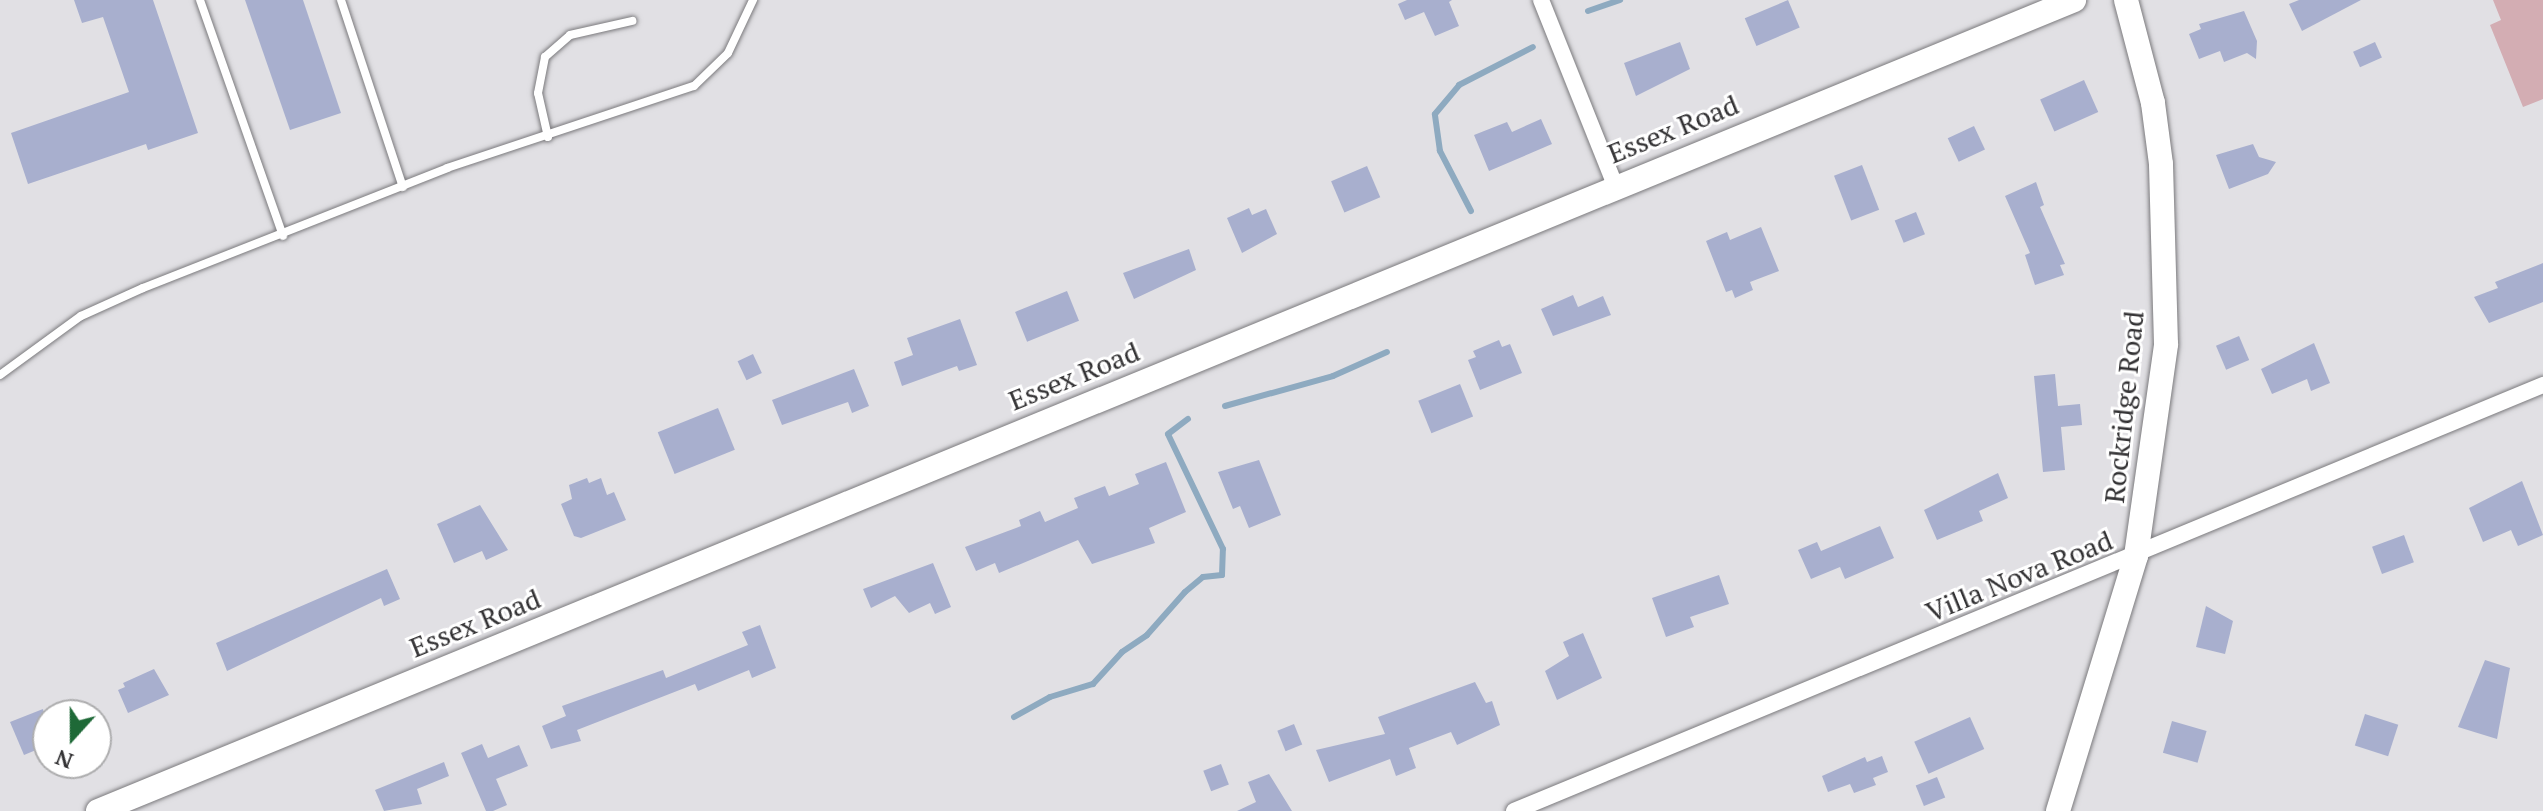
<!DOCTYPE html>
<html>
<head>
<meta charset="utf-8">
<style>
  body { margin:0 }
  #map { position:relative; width:2543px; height:811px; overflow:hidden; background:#e1e0e4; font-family:"PT Serif",serif }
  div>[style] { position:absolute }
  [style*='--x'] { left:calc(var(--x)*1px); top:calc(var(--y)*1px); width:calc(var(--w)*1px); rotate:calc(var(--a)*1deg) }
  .green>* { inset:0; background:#d3adb3 }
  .stream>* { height:6px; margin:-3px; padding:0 3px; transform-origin:3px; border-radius:3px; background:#8eaac0 }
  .building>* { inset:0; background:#a8afce; transform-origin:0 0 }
  .roads { filter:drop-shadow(0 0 2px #7b7a7d) drop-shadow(0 0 2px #7b7a7d) }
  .lane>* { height:8px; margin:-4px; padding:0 4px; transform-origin:4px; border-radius:4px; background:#fff }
  .street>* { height:16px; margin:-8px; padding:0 8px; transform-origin:8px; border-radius:8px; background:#fff }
  .secondary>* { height:24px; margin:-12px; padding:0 12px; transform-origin:12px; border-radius:12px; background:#fff }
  span { translate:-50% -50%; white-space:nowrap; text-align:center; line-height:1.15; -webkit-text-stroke:6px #fff; paint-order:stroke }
  .street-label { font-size:28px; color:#333234 }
  .north { position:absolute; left:32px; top:699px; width:80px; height:80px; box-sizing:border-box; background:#fff; border:2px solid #adadae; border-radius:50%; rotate:201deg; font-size:22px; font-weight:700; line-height:32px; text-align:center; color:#333234 }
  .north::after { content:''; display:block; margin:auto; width:28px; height:36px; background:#1e6937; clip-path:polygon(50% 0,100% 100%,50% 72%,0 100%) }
</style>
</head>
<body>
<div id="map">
  <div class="green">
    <div style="clip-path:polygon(2493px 0,2543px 0,2543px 99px,2523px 107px,2490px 25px,2501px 20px)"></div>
  </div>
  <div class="stream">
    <div style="--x:1588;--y:11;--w:34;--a:-19"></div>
    <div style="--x:1471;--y:211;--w:68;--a:-117.3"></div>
    <div style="--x:1440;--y:151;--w:37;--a:-98"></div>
    <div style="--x:1435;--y:114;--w:38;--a:-50"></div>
    <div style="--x:1459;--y:85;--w:83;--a:-27.2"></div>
    <div style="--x:1225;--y:406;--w:112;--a:-15.5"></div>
    <div style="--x:1333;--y:376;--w:59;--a:-24"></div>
    <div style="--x:1014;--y:717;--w:41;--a:-29.1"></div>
    <div style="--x:1050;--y:697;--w:45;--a:-16.8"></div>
    <div style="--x:1093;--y:684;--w:43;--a:-47.8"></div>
    <div style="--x:1122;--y:652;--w:30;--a:-34"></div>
    <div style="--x:1147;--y:635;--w:57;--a:-48.5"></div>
    <div style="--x:1185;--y:592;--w:23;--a:-40"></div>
    <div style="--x:1203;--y:577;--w:19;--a:-6"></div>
    <div style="--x:1222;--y:575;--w:26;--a:-88"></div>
    <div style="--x:1223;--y:549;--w:127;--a:-115.6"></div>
    <div style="--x:1168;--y:434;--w:25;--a:-37"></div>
  </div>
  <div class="building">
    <div style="clip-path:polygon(74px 0,153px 0,198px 133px,148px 150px,146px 144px,28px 184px,11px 133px,129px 92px,103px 17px,82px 23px)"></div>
    <div style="clip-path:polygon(245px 0,303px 0,341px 113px,290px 130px)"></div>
    <div style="clip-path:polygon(1407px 0,1452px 0,1449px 2px,1459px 26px,1435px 36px,1424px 12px,1405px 20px,1398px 4px)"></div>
    <div style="left:1788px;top:0;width:30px;height:47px;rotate:67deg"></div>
    <div style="clip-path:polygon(2299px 0,2361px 0,2302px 31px,2289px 4px)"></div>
    <div style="clip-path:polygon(2244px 11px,2257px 41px,2256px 59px,2247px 53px,2224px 62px,2220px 51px,2199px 59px,2189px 34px,2201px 29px,2199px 24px)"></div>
    <div style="clip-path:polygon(1680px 42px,1690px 69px,1636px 96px,1624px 63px)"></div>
    <div style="left:2375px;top:42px;width:17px;height:24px;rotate:66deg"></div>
    <div style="left:2084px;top:80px;width:35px;height:48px;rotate:66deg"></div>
    <div style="clip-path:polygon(1541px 119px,1552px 144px,1489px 171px,1474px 135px,1507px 122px,1512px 132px)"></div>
    <div style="left:1974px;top:126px;width:26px;height:29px;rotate:65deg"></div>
    <div style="clip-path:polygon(2253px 144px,2259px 157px,2276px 162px,2268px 174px,2229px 189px,2216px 155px)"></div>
    <div style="left:1862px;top:165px;width:48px;height:30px;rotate:69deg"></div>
    <div style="left:1367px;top:166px;width:34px;height:39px;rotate:67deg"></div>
    <div style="clip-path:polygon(2036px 182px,2044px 205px,2040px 207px,2065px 264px,2060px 265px,2064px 275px,2035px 285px,2025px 255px,2030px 253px,2005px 196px)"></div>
    <div style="clip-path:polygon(1249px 208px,1252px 215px,1266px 209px,1277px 234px,1242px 253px,1227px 218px)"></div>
    <div style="left:1916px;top:212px;width:24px;height:23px;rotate:68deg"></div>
    <div style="clip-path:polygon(1761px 227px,1779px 271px,1750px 282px,1753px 290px,1735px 298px,1732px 290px,1726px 292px,1706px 241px,1727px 232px,1730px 240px)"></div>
    <div style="clip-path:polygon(1189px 249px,1196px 270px,1134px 299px,1123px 273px)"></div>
    <div style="clip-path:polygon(2543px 263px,2543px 302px,2489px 323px,2474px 297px,2498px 288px,2495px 282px)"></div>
    <div style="left:1067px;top:291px;width:32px;height:56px;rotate:68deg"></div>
    <div style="clip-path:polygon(1573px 295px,1578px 307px,1603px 296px,1611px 315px,1553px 336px,1541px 309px)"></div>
    <div style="clip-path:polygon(960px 319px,977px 365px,959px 371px,957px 366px,902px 386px,894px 362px,913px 355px,907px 338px)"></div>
    <div style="left:2239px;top:336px;width:26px;height:25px;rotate:67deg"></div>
    <div style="clip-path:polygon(1499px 340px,1502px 347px,1510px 344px,1522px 373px,1480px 390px,1468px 360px,1476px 357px,1473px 351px)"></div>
    <div style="clip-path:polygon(2314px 343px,2330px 383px,2311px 391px,2307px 379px,2272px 394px,2261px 369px)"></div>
    <div style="left:753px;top:354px;width:21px;height:17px;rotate:65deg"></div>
    <div style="clip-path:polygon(854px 369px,869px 406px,852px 413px,848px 402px,782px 425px,772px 400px)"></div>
    <div style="clip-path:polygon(2055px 374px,2058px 406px,2080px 404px,2082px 425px,2061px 427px,2065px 470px,2043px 472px,2034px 376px)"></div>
    <div style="left:1460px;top:384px;width:35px;height:45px;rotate:68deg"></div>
    <div style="left:718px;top:408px;width:45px;height:65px;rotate:68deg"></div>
    <div style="clip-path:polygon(1259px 460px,1281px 515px,1249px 528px,1240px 506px,1233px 509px,1218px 472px)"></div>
    <div style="clip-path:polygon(1166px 462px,1186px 512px,1149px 528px,1155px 543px,1092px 564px,1078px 540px,999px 573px,995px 563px,976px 571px,965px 547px,1021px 526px,1019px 520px,1040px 511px,1045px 522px,1078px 508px,1074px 498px,1105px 486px,1109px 496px,1139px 484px,1135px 474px)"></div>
    <div style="clip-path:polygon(1998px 473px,2008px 498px,1979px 511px,1983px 521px,1937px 540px,1924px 510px)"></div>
    <div style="clip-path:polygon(587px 478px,589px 483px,601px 478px,607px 495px,614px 492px,626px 520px,581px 538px,574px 536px,561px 504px,572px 499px,569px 485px)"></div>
    <div style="clip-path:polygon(2522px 481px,2543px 535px,2518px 546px,2511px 530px,2483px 542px,2469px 508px)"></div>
    <div style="clip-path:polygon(480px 505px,508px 550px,486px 560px,482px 551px,454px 563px,437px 524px)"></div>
    <div style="clip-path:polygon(1880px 526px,1894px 558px,1845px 579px,1840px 567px,1811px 579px,1798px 550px,1817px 542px,1821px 551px)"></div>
    <div style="left:2404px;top:535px;width:29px;height:34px;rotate:70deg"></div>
    <div style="clip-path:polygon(933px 563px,951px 607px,935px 614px,930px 603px,909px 613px,895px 596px,871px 608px,863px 589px)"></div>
    <div style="clip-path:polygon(387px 569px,400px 599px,384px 606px,381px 598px,227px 671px,216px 643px)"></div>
    <div style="clip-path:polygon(1719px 575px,1729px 604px,1690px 617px,1694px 627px,1666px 637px,1652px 598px)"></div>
    <div style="clip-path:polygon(2206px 606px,2233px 621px,2225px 654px,2196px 647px)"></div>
    <div style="clip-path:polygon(760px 625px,776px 668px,752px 678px,749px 670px,698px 691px,695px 684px,577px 730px,581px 741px,551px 749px,542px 726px,566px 716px,562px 706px,663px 670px,666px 678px,748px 645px,742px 632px)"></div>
    <div style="clip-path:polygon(1583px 633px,1602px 678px,1557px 700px,1545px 671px,1569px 656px,1563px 642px)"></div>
    <div style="clip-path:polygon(2485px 660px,2510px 668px,2497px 739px,2458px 727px)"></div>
    <div style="clip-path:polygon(154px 669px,169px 695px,128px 713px,118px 690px,125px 687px,123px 683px)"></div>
    <div style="clip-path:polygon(1475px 682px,1486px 703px,1492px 701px,1500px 725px,1457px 745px,1451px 732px,1409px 748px,1416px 768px,1396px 776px,1390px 759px,1329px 782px,1316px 750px,1385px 734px,1378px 717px)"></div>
    <div style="clip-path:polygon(43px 709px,48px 745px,24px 755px,10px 722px)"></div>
    <div style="left:2365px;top:714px;width:35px;height:33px;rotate:18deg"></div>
    <div style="left:1970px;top:717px;width:35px;height:61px;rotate:66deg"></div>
    <div style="left:2172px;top:721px;width:36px;height:33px;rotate:16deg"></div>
    <div style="left:1294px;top:724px;width:22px;height:18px;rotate:68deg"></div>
    <div style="clip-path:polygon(482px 744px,488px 758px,519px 745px,528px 766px,496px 779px,507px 805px,493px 811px,486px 811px,461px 753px)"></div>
    <div style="clip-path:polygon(1882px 756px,1888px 772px,1873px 778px,1876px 785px,1854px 793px,1850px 784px,1828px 792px,1822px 776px,1865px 757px,1867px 762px)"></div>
    <div style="clip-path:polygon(444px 762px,449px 776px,417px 789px,422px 804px,384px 811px,375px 790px)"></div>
    <div style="left:1221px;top:764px;width:22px;height:19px;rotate:69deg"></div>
    <div style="clip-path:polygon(1269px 774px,1292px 811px,1237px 811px,1256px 802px,1248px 782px)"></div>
    <div style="left:1937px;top:777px;width:22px;height:23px;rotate:68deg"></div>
  </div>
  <div class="roads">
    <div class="lane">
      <div style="--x:200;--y:0;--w:250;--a:70.6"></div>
      <div style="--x:341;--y:0;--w:197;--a:71.7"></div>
      <div style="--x:548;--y:137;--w:45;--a:-102.8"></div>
      <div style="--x:538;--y:93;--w:37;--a:-79"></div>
      <div style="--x:545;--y:57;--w:33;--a:-41"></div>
      <div style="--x:570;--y:35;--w:64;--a:-12.7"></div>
      <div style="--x:0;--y:375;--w:100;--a:-36.1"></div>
      <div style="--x:81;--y:316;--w:68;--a:-24.3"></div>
      <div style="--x:143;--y:288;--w:327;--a:-21.5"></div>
      <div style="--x:447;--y:168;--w:260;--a:-18.4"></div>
      <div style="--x:694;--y:86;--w:47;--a:-44.1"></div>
      <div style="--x:728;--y:53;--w:59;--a:-64.7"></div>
    </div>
    <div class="street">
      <div style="--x:1541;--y:0;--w:199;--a:68.2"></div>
      <div style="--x:1514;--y:811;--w:1114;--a:-22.49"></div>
    </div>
    <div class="secondary">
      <div style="--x:98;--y:811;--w:2136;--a:-22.31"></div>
      <div style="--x:2058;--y:811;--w:267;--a:-73"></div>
      <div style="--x:2136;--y:556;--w:214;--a:-81.9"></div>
      <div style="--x:2166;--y:344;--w:180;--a:-91.6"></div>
      <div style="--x:2161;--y:164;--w:62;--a:-97.5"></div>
      <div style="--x:2153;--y:103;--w:106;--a:-104.7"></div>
    </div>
  </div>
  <div class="street-label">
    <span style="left:1673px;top:129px;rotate:-22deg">Essex Road</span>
    <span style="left:1074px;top:376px;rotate:-22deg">Essex Road</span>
    <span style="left:2124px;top:407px;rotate:-84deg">Rockridge Road</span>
    <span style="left:2019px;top:576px;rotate:-22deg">Villa Nova Road</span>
    <span style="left:475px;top:623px;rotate:-22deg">Essex Road</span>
  </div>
  <div class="north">N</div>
</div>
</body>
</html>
